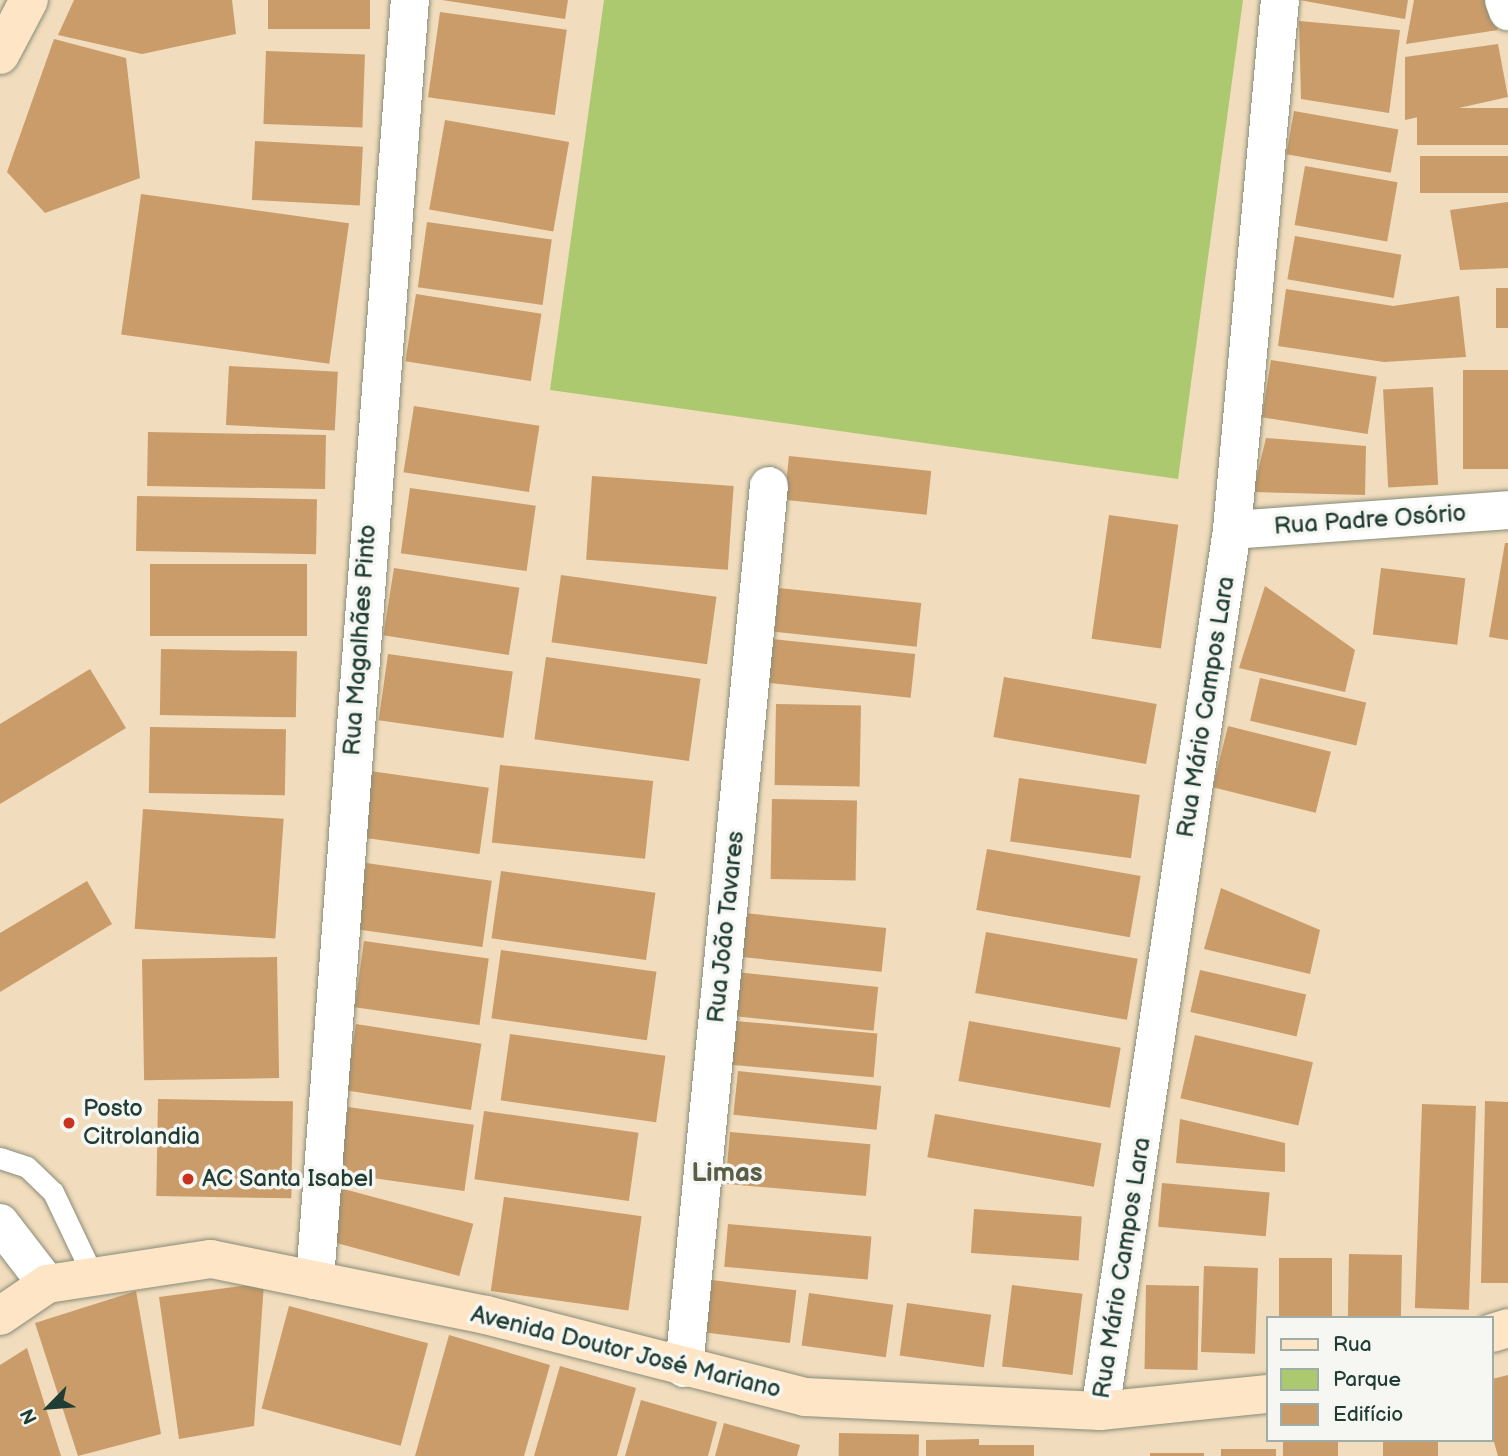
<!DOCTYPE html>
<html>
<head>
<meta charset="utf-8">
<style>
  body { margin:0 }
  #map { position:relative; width:1508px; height:1456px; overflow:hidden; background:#f1dcbd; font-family:"Balsamiq Sans",sans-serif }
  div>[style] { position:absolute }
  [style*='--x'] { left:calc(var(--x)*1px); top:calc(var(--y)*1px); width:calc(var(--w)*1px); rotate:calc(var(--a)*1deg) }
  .green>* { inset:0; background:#adc96f }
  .building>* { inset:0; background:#ca9c69; transform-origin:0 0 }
  .roads { filter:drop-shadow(0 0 2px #888c78) drop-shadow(0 0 2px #888c78) }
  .lane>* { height:21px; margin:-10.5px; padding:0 10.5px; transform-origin:10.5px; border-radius:10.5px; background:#fff }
  .street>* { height:38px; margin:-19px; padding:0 19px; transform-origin:19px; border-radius:19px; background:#fff }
  .secondary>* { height:38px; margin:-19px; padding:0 19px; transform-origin:19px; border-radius:19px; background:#fde5c5 }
  .dots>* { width:19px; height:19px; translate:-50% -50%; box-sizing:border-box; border:4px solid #f6f6f2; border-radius:50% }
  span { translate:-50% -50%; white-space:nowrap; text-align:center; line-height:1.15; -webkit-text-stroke:7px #f6f6f2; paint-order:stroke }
  .street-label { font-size:24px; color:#1f3d34 }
  .poi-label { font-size:24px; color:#1f3d34 }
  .left { translate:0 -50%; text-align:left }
  .neighbourhood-label { font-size:26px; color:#5b5e47; font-weight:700 }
  .legend { position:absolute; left:1266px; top:1316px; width:228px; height:126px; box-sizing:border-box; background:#f6f6f2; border:2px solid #a0aca6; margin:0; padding:9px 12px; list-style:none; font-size:21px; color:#1f3d34 }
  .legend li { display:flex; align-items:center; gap:14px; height:35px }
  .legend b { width:35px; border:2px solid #a0aca6 }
  .north { position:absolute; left:14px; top:1372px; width:70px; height:70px; -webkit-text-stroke:5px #f6f6f2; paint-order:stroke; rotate:245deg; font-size:19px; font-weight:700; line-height:28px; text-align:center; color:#1f3d34 }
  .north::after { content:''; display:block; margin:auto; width:24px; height:32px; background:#1f3d34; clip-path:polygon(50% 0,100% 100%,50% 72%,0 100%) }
</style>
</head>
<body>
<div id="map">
  <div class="green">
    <div style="clip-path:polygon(604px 0,1243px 0,1178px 479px,550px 390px)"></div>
  </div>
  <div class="building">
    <div style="clip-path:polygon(74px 0,232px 0,236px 34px,142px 54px,58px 35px)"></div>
    <div style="left:268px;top:0;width:102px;height:29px"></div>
    <div style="clip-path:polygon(442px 0,568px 0,565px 19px)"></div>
    <div style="clip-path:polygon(1299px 0,1408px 0,1405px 19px)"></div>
    <div style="clip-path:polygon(1414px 0,1487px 0,1498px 30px,1406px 44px)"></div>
    <div style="left:440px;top:12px;width:128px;height:86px;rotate:8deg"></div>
    <div style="clip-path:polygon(1299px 21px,1400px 30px,1389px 113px,1301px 99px)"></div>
    <div style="clip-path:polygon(54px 39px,126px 58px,140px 178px,45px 213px,7px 172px)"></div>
    <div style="clip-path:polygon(1498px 44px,1508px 97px,1405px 120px,1405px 57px)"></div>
    <div style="left:266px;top:51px;width:99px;height:73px;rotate:2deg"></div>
    <div style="left:1508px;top:108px;width:37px;height:91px;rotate:90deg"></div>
    <div style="left:1294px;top:111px;width:106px;height:44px;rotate:10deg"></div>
    <div style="left:445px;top:120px;width:126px;height:91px;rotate:10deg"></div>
    <div style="left:255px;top:141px;width:108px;height:59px;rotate:3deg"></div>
    <div style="left:1508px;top:156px;width:37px;height:88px;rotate:90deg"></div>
    <div style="left:1305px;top:166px;width:94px;height:60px;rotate:10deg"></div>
    <div style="left:141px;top:194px;width:210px;height:142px;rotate:8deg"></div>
    <div style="clip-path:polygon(1508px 202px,1508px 268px,1460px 270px,1450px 210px)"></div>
    <div style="left:427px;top:222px;width:126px;height:66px;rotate:8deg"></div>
    <div style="left:1295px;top:236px;width:108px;height:44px;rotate:10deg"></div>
    <div style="left:1496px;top:288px;width:12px;height:40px"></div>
    <div style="clip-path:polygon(1286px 289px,1393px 306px,1459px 296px,1466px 357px,1384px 362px,1278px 346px)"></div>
    <div style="left:416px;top:294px;width:127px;height:68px;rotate:9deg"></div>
    <div style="left:1271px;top:360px;width:107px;height:58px;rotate:9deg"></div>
    <div style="left:229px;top:366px;width:109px;height:59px;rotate:3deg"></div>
    <div style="left:1508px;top:370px;width:99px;height:45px;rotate:90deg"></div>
    <div style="left:1433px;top:387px;width:98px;height:50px;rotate:87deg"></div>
    <div style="left:414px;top:406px;width:127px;height:67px;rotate:9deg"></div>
    <div style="left:148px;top:432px;width:178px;height:54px;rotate:1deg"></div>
    <div style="clip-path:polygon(1266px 438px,1366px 446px,1365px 495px,1253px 492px)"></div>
    <div style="left:789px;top:456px;width:143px;height:44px;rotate:6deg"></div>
    <div style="left:592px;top:476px;width:142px;height:84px;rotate:4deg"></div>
    <div style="left:410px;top:488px;width:127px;height:66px;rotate:8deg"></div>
    <div style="left:137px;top:496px;width:180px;height:55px;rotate:1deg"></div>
    <div style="left:1109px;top:515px;width:70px;height:125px;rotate:8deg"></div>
    <div style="clip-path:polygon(1505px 543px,1508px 543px,1508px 640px,1489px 637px)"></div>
    <div style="left:150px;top:564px;width:157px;height:72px"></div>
    <div style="left:394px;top:568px;width:127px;height:68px;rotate:9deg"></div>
    <div style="left:1381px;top:568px;width:85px;height:67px;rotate:7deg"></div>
    <div style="left:561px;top:575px;width:157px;height:68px;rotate:8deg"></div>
    <div style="clip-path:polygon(1265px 586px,1355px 650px,1345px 692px,1239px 668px)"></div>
    <div style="left:779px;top:588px;width:143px;height:44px;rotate:6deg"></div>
    <div style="left:772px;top:639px;width:144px;height:44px;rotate:6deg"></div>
    <div style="left:161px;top:649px;width:136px;height:66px;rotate:1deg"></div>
    <div style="left:388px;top:654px;width:126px;height:67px;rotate:8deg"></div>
    <div style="left:546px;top:657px;width:156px;height:83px;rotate:8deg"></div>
    <div style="clip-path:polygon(90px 669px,126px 728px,0 804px,0 724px)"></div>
    <div style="left:1004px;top:677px;width:155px;height:61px;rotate:10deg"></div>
    <div style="left:1260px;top:678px;width:109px;height:44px;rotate:13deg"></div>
    <div style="left:776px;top:704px;width:85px;height:81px;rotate:1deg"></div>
    <div style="left:1228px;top:726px;width:106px;height:63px;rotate:14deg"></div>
    <div style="left:150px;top:727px;width:136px;height:66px;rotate:1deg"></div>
    <div style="left:500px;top:765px;width:154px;height:78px;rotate:6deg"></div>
    <div style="left:363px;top:770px;width:127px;height:67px;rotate:8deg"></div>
    <div style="left:1019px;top:778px;width:122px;height:64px;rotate:8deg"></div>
    <div style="left:772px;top:799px;width:85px;height:80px;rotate:1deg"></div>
    <div style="left:143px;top:809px;width:141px;height:120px;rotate:4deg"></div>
    <div style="left:987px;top:849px;width:156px;height:62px;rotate:10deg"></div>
    <div style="left:366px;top:863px;width:127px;height:67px;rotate:8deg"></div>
    <div style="left:501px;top:871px;width:156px;height:68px;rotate:8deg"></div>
    <div style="clip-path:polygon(87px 881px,112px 924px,0 992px,0 933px)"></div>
    <div style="clip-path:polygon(1221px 888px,1320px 930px,1310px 974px,1204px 949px)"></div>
    <div style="left:744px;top:913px;width:143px;height:44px;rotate:6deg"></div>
    <div style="left:986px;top:932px;width:154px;height:62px;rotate:10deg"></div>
    <div style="left:364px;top:941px;width:126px;height:67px;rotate:8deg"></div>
    <div style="left:501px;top:950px;width:157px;height:69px;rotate:8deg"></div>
    <div style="left:277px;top:957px;width:121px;height:135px;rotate:89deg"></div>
    <div style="left:1200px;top:970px;width:109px;height:43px;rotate:13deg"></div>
    <div style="left:736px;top:972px;width:143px;height:44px;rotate:6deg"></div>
    <div style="left:735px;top:1021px;width:143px;height:44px;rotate:5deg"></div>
    <div style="left:969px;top:1021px;width:154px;height:61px;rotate:10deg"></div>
    <div style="left:356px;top:1024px;width:127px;height:67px;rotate:9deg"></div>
    <div style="left:510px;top:1034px;width:157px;height:67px;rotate:8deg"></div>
    <div style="left:1195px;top:1035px;width:121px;height:65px;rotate:13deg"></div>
    <div style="left:738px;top:1071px;width:144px;height:44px;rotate:6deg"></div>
    <div style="left:158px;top:1099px;width:135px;height:97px;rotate:1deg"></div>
    <div style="clip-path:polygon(1485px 1101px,1508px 1102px,1508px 1283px,1481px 1283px)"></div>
    <div style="left:1422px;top:1104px;width:54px;height:204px;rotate:2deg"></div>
    <div style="left:348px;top:1107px;width:127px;height:67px;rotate:8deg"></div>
    <div style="left:484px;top:1111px;width:156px;height:69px;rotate:8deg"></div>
    <div style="left:935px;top:1114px;width:169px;height:44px;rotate:10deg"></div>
    <div style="clip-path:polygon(1180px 1119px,1285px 1143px,1285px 1172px,1176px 1163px)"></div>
    <div style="left:730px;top:1132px;width:141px;height:52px;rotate:5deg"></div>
    <div style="left:1162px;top:1183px;width:108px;height:44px;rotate:5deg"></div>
    <div style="left:340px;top:1188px;width:138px;height:54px;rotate:15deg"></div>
    <div style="left:504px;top:1197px;width:139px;height:95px;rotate:8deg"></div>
    <div style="left:974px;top:1209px;width:108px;height:44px;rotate:4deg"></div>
    <div style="left:728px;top:1224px;width:144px;height:43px;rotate:5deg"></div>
    <div style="left:1349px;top:1254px;width:53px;height:64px;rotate:1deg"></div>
    <div style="left:1279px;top:1258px;width:53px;height:60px"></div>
    <div style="left:1204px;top:1266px;width:54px;height:86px;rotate:2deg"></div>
    <div style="left:712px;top:1280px;width:85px;height:53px;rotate:7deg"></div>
    <div style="clip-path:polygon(264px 1283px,254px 1426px,179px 1439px,159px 1297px)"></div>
    <div style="left:1012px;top:1285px;width:71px;height:82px;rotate:7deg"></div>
    <div style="left:1146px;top:1285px;width:53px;height:84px;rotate:1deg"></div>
    <div style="clip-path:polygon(136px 1291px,161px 1434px,78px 1456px,35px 1323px)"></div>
    <div style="left:809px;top:1293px;width:85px;height:53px;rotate:8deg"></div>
    <div style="left:907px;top:1303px;width:85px;height:53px;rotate:8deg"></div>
    <div style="left:289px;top:1306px;width:144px;height:106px;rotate:15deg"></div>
    <div style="clip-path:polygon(449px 1335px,550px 1365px,524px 1456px,415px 1456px)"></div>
    <div style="clip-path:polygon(27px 1348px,61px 1456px,0 1456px,0 1365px)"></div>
    <div style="clip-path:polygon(560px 1366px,636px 1388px,617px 1456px,534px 1456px)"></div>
    <div style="clip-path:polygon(1508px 1375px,1508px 1456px,1498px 1456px,1492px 1435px,1492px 1379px)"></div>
    <div style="clip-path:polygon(641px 1400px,717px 1422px,708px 1456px,625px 1456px)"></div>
    <div style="clip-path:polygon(724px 1423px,800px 1445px,797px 1456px,715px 1456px)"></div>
    <div style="left:839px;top:1433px;width:80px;height:23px;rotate:1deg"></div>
    <div style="clip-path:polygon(979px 1439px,979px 1445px,1034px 1445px,1034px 1456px,926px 1456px,926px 1440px)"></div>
    <div style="left:1283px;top:1440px;width:55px;height:16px"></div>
    <div style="left:1383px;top:1440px;width:55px;height:16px"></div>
    <div style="left:1221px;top:1449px;width:55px;height:7px"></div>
    <div style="left:1150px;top:1453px;width:54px;height:3px"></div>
  </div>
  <div class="roads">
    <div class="lane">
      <div style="--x:0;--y:1158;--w:28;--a:18"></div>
      <div style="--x:27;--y:1167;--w:36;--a:44"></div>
      <div style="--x:53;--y:1192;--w:93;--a:64.5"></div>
    </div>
    <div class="street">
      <div style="--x:1504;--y:0;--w:12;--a:70"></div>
      <div style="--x:1232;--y:530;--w:277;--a:-4.1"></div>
      <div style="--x:0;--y:1223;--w:77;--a:52.4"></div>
      <div style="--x:315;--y:1280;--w:1284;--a:-85.76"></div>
      <div style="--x:684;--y:1368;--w:886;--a:-84.5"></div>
      <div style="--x:1100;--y:1411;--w:891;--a:-81.48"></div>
      <div style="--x:1232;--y:530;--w:532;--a:-84.83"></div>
    </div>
    <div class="secondary">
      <div style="--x:0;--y:55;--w:62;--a:-62.2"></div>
      <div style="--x:0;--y:1316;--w:57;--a:-34.2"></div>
      <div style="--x:47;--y:1284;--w:166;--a:-8.7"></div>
      <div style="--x:211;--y:1259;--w:281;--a:11.5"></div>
      <div style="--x:486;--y:1315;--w:329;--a:14.4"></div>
      <div style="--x:805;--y:1397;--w:295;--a:2.7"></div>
      <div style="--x:1100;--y:1411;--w:169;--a:-5.8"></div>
      <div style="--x:1492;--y:1333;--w:17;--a:-17"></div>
    </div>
  </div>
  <div class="dots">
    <div style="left:69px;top:1123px;background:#c8321e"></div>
    <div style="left:188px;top:1179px;background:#c8321e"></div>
  </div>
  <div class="street-label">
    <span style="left:1370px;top:520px;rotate:-4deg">Rua Padre Osório</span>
    <span style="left:360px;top:640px;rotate:-86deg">Rua Magalhães Pinto</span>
    <span style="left:1206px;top:707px;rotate:-81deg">Rua Mário Campos Lara</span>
    <span style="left:726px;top:927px;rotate:-84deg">Rua João Tavares</span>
    <span style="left:1122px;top:1268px;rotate:-81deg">Rua Mário Campos Lara</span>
    <span style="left:626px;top:1352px;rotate:14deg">Avenida Doutor José Mariano</span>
  </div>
  <div class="poi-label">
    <span class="left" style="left:83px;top:1123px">Posto<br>Citrolandia</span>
    <span class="left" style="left:202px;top:1179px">AC Santa Isabel</span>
  </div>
  <div class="neighbourhood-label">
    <span style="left:727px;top:1174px">Limas</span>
  </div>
  <ul class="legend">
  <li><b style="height:9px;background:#fde5c5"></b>Rua</li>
  <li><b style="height:19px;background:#adc96f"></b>Parque</li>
  <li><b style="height:19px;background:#ca9c69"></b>Edifício</li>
  </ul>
  <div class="north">N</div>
</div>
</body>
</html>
